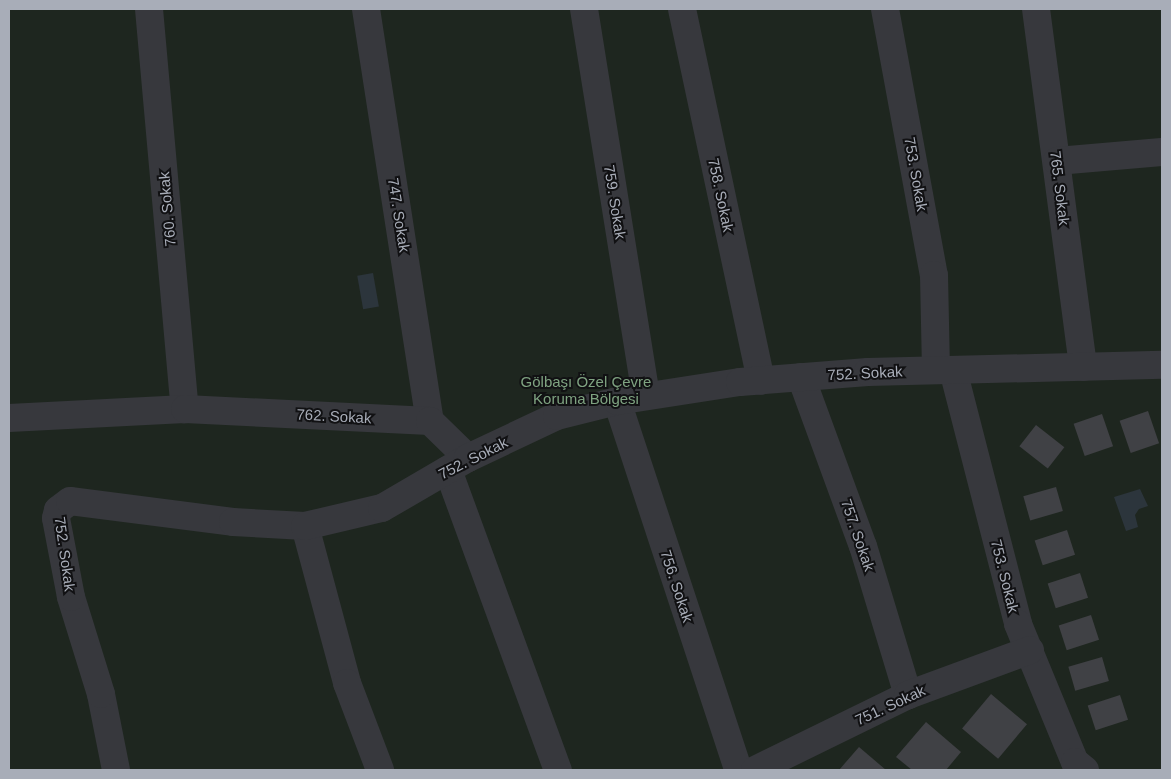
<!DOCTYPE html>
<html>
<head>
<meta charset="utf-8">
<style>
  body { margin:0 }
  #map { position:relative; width:1171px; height:779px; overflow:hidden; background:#161618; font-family:Helvetica,sans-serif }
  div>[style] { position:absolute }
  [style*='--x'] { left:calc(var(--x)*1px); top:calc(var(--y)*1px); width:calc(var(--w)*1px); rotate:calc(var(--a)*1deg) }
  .green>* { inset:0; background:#1e261f; transform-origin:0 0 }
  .water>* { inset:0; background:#2c353c; transform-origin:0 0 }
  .building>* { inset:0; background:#404145; transform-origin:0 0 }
  .minor>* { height:28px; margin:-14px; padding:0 14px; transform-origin:14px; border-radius:14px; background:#37383d }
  span { translate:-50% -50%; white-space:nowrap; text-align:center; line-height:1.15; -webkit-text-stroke:4px #111113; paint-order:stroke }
  .street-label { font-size:15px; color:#a8adb8 }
  .park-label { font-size:15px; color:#7fa381 }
  .frame { position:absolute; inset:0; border:10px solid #a8adb8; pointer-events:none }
</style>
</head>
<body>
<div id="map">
  <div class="green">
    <div style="left:9px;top:9px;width:1153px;height:761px"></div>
  </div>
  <div class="water">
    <div style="left:373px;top:273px;width:34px;height:16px;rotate:80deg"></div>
    <div style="clip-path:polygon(1140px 489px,1148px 506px,1139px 509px,1135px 515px,1138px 527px,1126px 531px,1114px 497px)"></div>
  </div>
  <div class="building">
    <div style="left:1148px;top:411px;width:34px;height:30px;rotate:71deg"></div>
    <div style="left:1102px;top:414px;width:34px;height:30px;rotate:71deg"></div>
    <div style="left:1036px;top:425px;width:36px;height:27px;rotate:38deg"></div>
    <div style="left:1056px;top:487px;width:25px;height:34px;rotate:74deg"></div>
    <div style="left:1067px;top:530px;width:26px;height:34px;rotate:72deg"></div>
    <div style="left:1080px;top:573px;width:26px;height:34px;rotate:72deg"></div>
    <div style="left:1091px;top:615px;width:26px;height:34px;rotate:72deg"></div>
    <div style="left:1102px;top:657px;width:25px;height:35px;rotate:74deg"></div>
    <div style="left:991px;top:694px;width:47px;height:45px;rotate:40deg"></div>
    <div style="left:1120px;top:695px;width:26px;height:34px;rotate:72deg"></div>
    <div style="clip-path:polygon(926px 722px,961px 752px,946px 770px,912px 770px,896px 757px)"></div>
    <div style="clip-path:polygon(859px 747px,886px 770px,839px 770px)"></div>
  </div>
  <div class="minor">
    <div style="--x:149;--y:9;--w:402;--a:84.9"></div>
    <div style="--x:366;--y:9;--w:417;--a:81.2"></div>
    <div style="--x:584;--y:9;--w:392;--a:80.9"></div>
    <div style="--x:682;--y:9;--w:380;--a:78"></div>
    <div style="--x:885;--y:9;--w:270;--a:79.6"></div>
    <div style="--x:934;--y:275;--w:95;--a:88.8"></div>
    <div style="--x:1036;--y:9;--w:361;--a:82.5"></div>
    <div style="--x:1057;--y:161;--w:105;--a:-4.9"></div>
    <div style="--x:953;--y:370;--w:262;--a:75.6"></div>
    <div style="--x:1018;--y:624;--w:149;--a:67.6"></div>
    <div style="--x:1075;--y:762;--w:13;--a:39"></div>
    <div style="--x:801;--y:377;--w:180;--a:69.9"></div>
    <div style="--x:863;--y:546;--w:156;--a:73.2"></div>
    <div style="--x:617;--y:401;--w:388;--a:71.8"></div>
    <div style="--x:9;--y:418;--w:176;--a:-2.9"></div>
    <div style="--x:185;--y:409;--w:245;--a:2.8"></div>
    <div style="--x:430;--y:421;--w:53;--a:44.2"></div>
    <div style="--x:448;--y:470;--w:320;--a:69.9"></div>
    <div style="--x:305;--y:526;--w:163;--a:75"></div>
    <div style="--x:347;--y:683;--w:93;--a:69.2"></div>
    <div style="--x:116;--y:770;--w:77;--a:-101.2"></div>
    <div style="--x:101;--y:694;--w:102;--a:-107.2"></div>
    <div style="--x:71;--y:597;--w:80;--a:-100.8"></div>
    <div style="--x:56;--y:518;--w:8;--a:-76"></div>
    <div style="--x:58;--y:510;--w:15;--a:-37"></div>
    <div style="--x:70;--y:501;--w:164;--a:7.3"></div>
    <div style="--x:233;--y:522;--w:72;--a:3.2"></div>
    <div style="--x:305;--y:526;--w:79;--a:-13.2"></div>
    <div style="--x:382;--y:508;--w:99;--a:-30.2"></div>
    <div style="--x:468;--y:458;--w:98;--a:-25.3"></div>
    <div style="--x:557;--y:416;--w:62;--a:-14"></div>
    <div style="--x:617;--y:401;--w:124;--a:-8.8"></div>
    <div style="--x:740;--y:382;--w:128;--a:-4.5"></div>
    <div style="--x:868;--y:372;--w:294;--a:-1.4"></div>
    <div style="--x:755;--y:770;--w:170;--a:-26.1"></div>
    <div style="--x:908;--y:695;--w:130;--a:-20.2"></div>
  </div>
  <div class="street-label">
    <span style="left:916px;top:174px;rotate:80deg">753. Sokak</span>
    <span style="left:1060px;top:188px;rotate:83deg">765. Sokak</span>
    <span style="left:721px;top:195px;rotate:78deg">758. Sokak</span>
    <span style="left:615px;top:202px;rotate:81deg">759. Sokak</span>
    <span style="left:167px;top:209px;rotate:-95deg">760. Sokak</span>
    <span style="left:399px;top:215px;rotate:81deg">747. Sokak</span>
    <span style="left:865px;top:373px;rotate:-3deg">752. Sokak</span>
    <span style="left:334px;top:416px;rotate:3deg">762. Sokak</span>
    <span style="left:473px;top:458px;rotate:-27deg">752. Sokak</span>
    <span style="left:858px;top:535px;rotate:71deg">757. Sokak</span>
    <span style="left:65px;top:554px;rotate:82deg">752. Sokak</span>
    <span style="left:1005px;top:576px;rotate:76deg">753. Sokak</span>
    <span style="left:677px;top:586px;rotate:72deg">756. Sokak</span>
    <span style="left:890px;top:705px;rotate:-25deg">751. Sokak</span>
  </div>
  <div class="park-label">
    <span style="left:586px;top:390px">Gölbaşı Özel Çevre<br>Koruma Bölgesi</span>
  </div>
  <div class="frame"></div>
</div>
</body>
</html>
